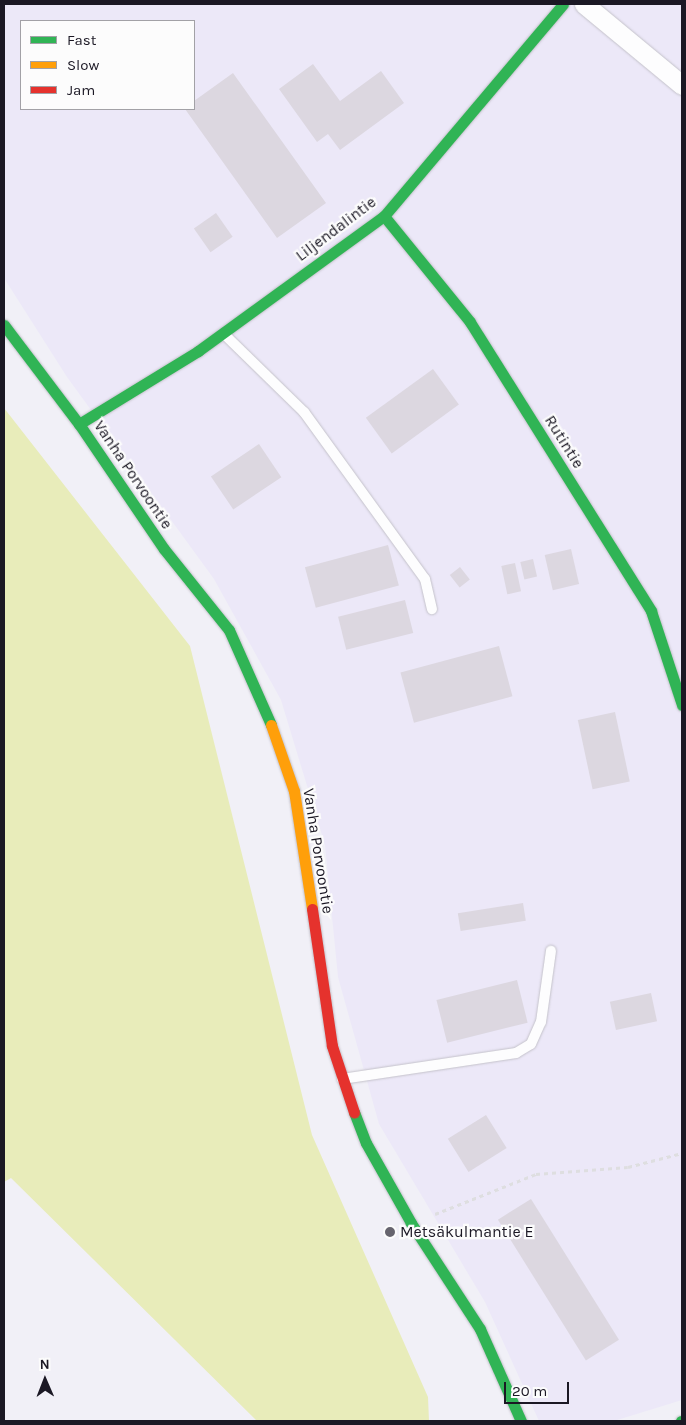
<!DOCTYPE html>
<html>
<head>
<meta charset="utf-8">
<style>
  body { margin:0 }
  #map { position:relative; width:686px; height:1425px; overflow:hidden; background:#f1f0f7; font-family:Karla,sans-serif }
  div>[style] { position:absolute }
  [style*='--x'] { left:calc(var(--x)*1px); top:calc(var(--y)*1px); width:calc(var(--w)*1px); rotate:calc(var(--a)*1deg) }
  .built>* { inset:0; background:#ece8f8 }
  .green>* { inset:0; background:#e8ecba }
  .building>* { inset:0; background:#dcd7e0; transform-origin:0 0 }
  .path>* { height:3px; margin-top:-1.5px; transform-origin:0; background:repeating-linear-gradient(90deg,#dedee0 0 4px,transparent 0 8px) }
  .roads { filter:drop-shadow(0 0 1px #c4c2ca) drop-shadow(0 0 1px #c4c2ca) }
  .lane>* { height:10px; margin:-5px; padding:0 5px; transform-origin:5px; border-radius:5px; background:#fdfdfe }
  .street>* { height:19px; margin:-9.5px; padding:0 9.5px; transform-origin:9.5px; border-radius:9.5px; background:#fdfdfe }
  .fast>* { height:11px; margin:-5.5px; padding:0 5.5px; transform-origin:5.5px; border-radius:5.5px; background:#30b455 }
  .slow>* { height:11px; margin:-5.5px; padding:0 5.5px; transform-origin:5.5px; border-radius:5.5px; background:#ff9f0a }
  .jam>* { height:11px; margin:-5.5px; padding:0 5.5px; transform-origin:5.5px; border-radius:5.5px; background:#e5322d }
  .dots>* { width:14px; height:14px; translate:-50% -50%; box-sizing:border-box; border:2px solid #fcfcfc; border-radius:50% }
  span { translate:-50% -50%; white-space:nowrap; text-align:center; line-height:1.15; -webkit-text-stroke:4.5px #fcfcfc; paint-order:stroke }
  .street-label { font-size:16px; color:#1b1824 }
  .poi-label { font-size:16px; color:#1b1824 }
  .left { translate:0 -50%; text-align:left }
  .frame { position:absolute; inset:0; border:5px solid #1b1824; pointer-events:none }
  .legend { position:absolute; left:20px; top:20px; width:175px; height:90px; box-sizing:border-box; background:#fcfcfc; border:1px solid #a2a1a6; margin:0; padding:6px 9px; list-style:none; font-size:15px; color:#1b1824 }
  .legend li { display:flex; align-items:center; gap:10px; height:25px }
  .legend b { width:25px; border:1px solid #a2a1a6 }
  .north { position:absolute; left:20px; top:1355px; width:50px; height:50px; -webkit-text-stroke:4px #fcfcfc; paint-order:stroke; rotate:359deg; font-size:14px; font-weight:700; line-height:20px; text-align:center; color:#1b1824 }
  .north::after { content:''; display:block; margin:auto; width:18px; height:22px; background:#1b1824; clip-path:polygon(50% 0,100% 100%,50% 72%,0 100%) }
  .scale { position:absolute; left:504px; top:1382px; width:65px; height:22px; box-sizing:border-box; border:2px solid #1b1824; border-top:0; padding-left:6px; font-size:15px; line-height:18px; white-space:nowrap; color:#1b1824; -webkit-text-stroke:4px #fcfcfc; paint-order:stroke }
</style>
</head>
<body>
<div id="map">
  <div class="built">
    <div style="clip-path:polygon(evenodd,4px 4px,682px 4px,682px 1400px,614px 1421px,539px 1421px,485px 1302px,379px 1124px,338px 977px,325px 845px,281px 700px,214px 579px,67px 377px,4px 278px,4px 4px,21px 21px,194px 21px,194px 109px,21px 109px,21px 21px)"></div>
  </div>
  <div class="green">
    <div style="clip-path:polygon(4px 408px,190px 646px,312px 1135px,428px 1397px,429px 1421px,257px 1421px,11px 1178px,4px 1182px)"></div>
  </div>
  <div class="building">
    <div style="clip-path:polygon(313px 64px,340px 101px,381px 71px,404px 103px,340px 150px,328px 134px,317px 142px,279px 89px)"></div>
    <div style="clip-path:polygon(233px 73px,326px 203px,277px 238px,185px 109px,194px 109px,194px 101px)"></div>
    <div style="left:216px;top:213px;width:29px;height:27px;rotate:55deg"></div>
    <div style="left:433px;top:369px;width:44px;height:83px;rotate:54deg"></div>
    <div style="left:259px;top:444px;width:40px;height:58px;rotate:56deg"></div>
    <div style="left:388px;top:545px;width:42px;height:86px;rotate:75deg"></div>
    <div style="left:571px;top:549px;width:36px;height:27px;rotate:77deg"></div>
    <div style="left:533px;top:559px;width:18px;height:13px;rotate:77deg"></div>
    <div style="left:515px;top:563px;width:29px;height:14px;rotate:78deg"></div>
    <div style="left:460px;top:567px;width:16px;height:13px;rotate:52deg"></div>
    <div style="left:405px;top:600px;width:34px;height:69px;rotate:76deg"></div>
    <div style="left:499px;top:646px;width:52px;height:102px;rotate:75deg"></div>
    <div style="left:615px;top:712px;width:71px;height:38px;rotate:78deg"></div>
    <div style="left:523px;top:903px;width:18px;height:66px;rotate:81deg"></div>
    <div style="left:517px;top:980px;width:44px;height:83px;rotate:76deg"></div>
    <div style="left:651px;top:993px;width:29px;height:42px;rotate:78deg"></div>
    <div style="left:486px;top:1115px;width:39px;height:45px;rotate:58deg"></div>
    <div style="left:531px;top:1199px;width:166px;height:39px;rotate:58deg"></div>
  </div>
  <div class="path">
    <div style="--x:435;--y:1214;--w:109;--a:-21.6"></div>
    <div style="--x:536;--y:1174;--w:92;--a:-4.4"></div>
    <div style="--x:628;--y:1167;--w:56;--a:-14.5"></div>
  </div>
  <div class="roads">
    <div class="lane">
      <div style="--x:224;--y:334;--w:112;--a:44.3"></div>
      <div style="--x:304;--y:412;--w:206;--a:54.1"></div>
      <div style="--x:425;--y:579;--w:31;--a:77"></div>
      <div style="--x:342;--y:1079;--w:176;--a:-8.5"></div>
      <div style="--x:516;--y:1053;--w:17;--a:-31"></div>
      <div style="--x:531;--y:1044;--w:24;--a:-66"></div>
      <div style="--x:541;--y:1022;--w:72;--a:-82"></div>
    </div>
    <div class="street">
      <div style="--x:584;--y:4;--w:127;--a:39.6"></div>
    </div>
    <div class="fast">
      <div style="--x:384;--y:216;--w:136;--a:50.9"></div>
      <div style="--x:470;--y:322;--w:341;--a:57.9"></div>
      <div style="--x:651;--y:611;--w:99;--a:71.7"></div>
      <div style="--x:4;--y:325;--w:124;--a:52.9"></div>
      <div style="--x:79;--y:424;--w:151;--a:55.8"></div>
      <div style="--x:164;--y:549;--w:104;--a:51.3"></div>
      <div style="--x:229;--y:630;--w:104;--a:66.1"></div>
      <div style="--x:79;--y:424;--w:140;--a:-31.5"></div>
      <div style="--x:198;--y:351;--w:230;--a:-36"></div>
      <div style="--x:384;--y:216;--w:277;--a:-49.8"></div>
      <div style="--x:354;--y:1112;--w:33;--a:69"></div>
      <div style="--x:366;--y:1143;--w:92;--a:60.6"></div>
      <div style="--x:411;--y:1223;--w:126;--a:56.9"></div>
      <div style="--x:480;--y:1329;--w:101;--a:66"></div>
      <div style="--x:681;--y:1421;--w:1;--a:0"></div>
    </div>
    <div class="slow">
      <div style="--x:271;--y:725;--w:70;--a:70.8"></div>
      <div style="--x:294;--y:791;--w:119;--a:81.3"></div>
    </div>
    <div class="jam">
      <div style="--x:312;--y:909;--w:138;--a:81.7"></div>
      <div style="--x:332;--y:1046;--w:70;--a:71.6"></div>
    </div>
  </div>
  <div class="dots">
    <div style="left:390px;top:1232px;background:#66646e"></div>
  </div>
  <div class="street-label">
    <span style="left:336px;top:229px;rotate:-37deg">Liljendalintie</span>
    <span style="left:564px;top:442px;rotate:58deg">Rutintie</span>
    <span style="left:133px;top:475px;rotate:56deg">Vanha Porvoontie</span>
    <span style="left:318px;top:851px;rotate:81deg">Vanha Porvoontie</span>
  </div>
  <div class="poi-label">
    <span class="left" style="left:400px;top:1232px">Metsäkulmantie E</span>
  </div>
  <div class="frame"></div>
  <ul class="legend">
  <li><b style="height:6px;background:#30b455"></b>Fast</li>
  <li><b style="height:6px;background:#ff9f0a"></b>Slow</li>
  <li><b style="height:6px;background:#e5322d"></b>Jam</li>
  </ul>
  <div class="north">N</div>
  <div class="scale">20 m</div>
</div>
</body>
</html>
